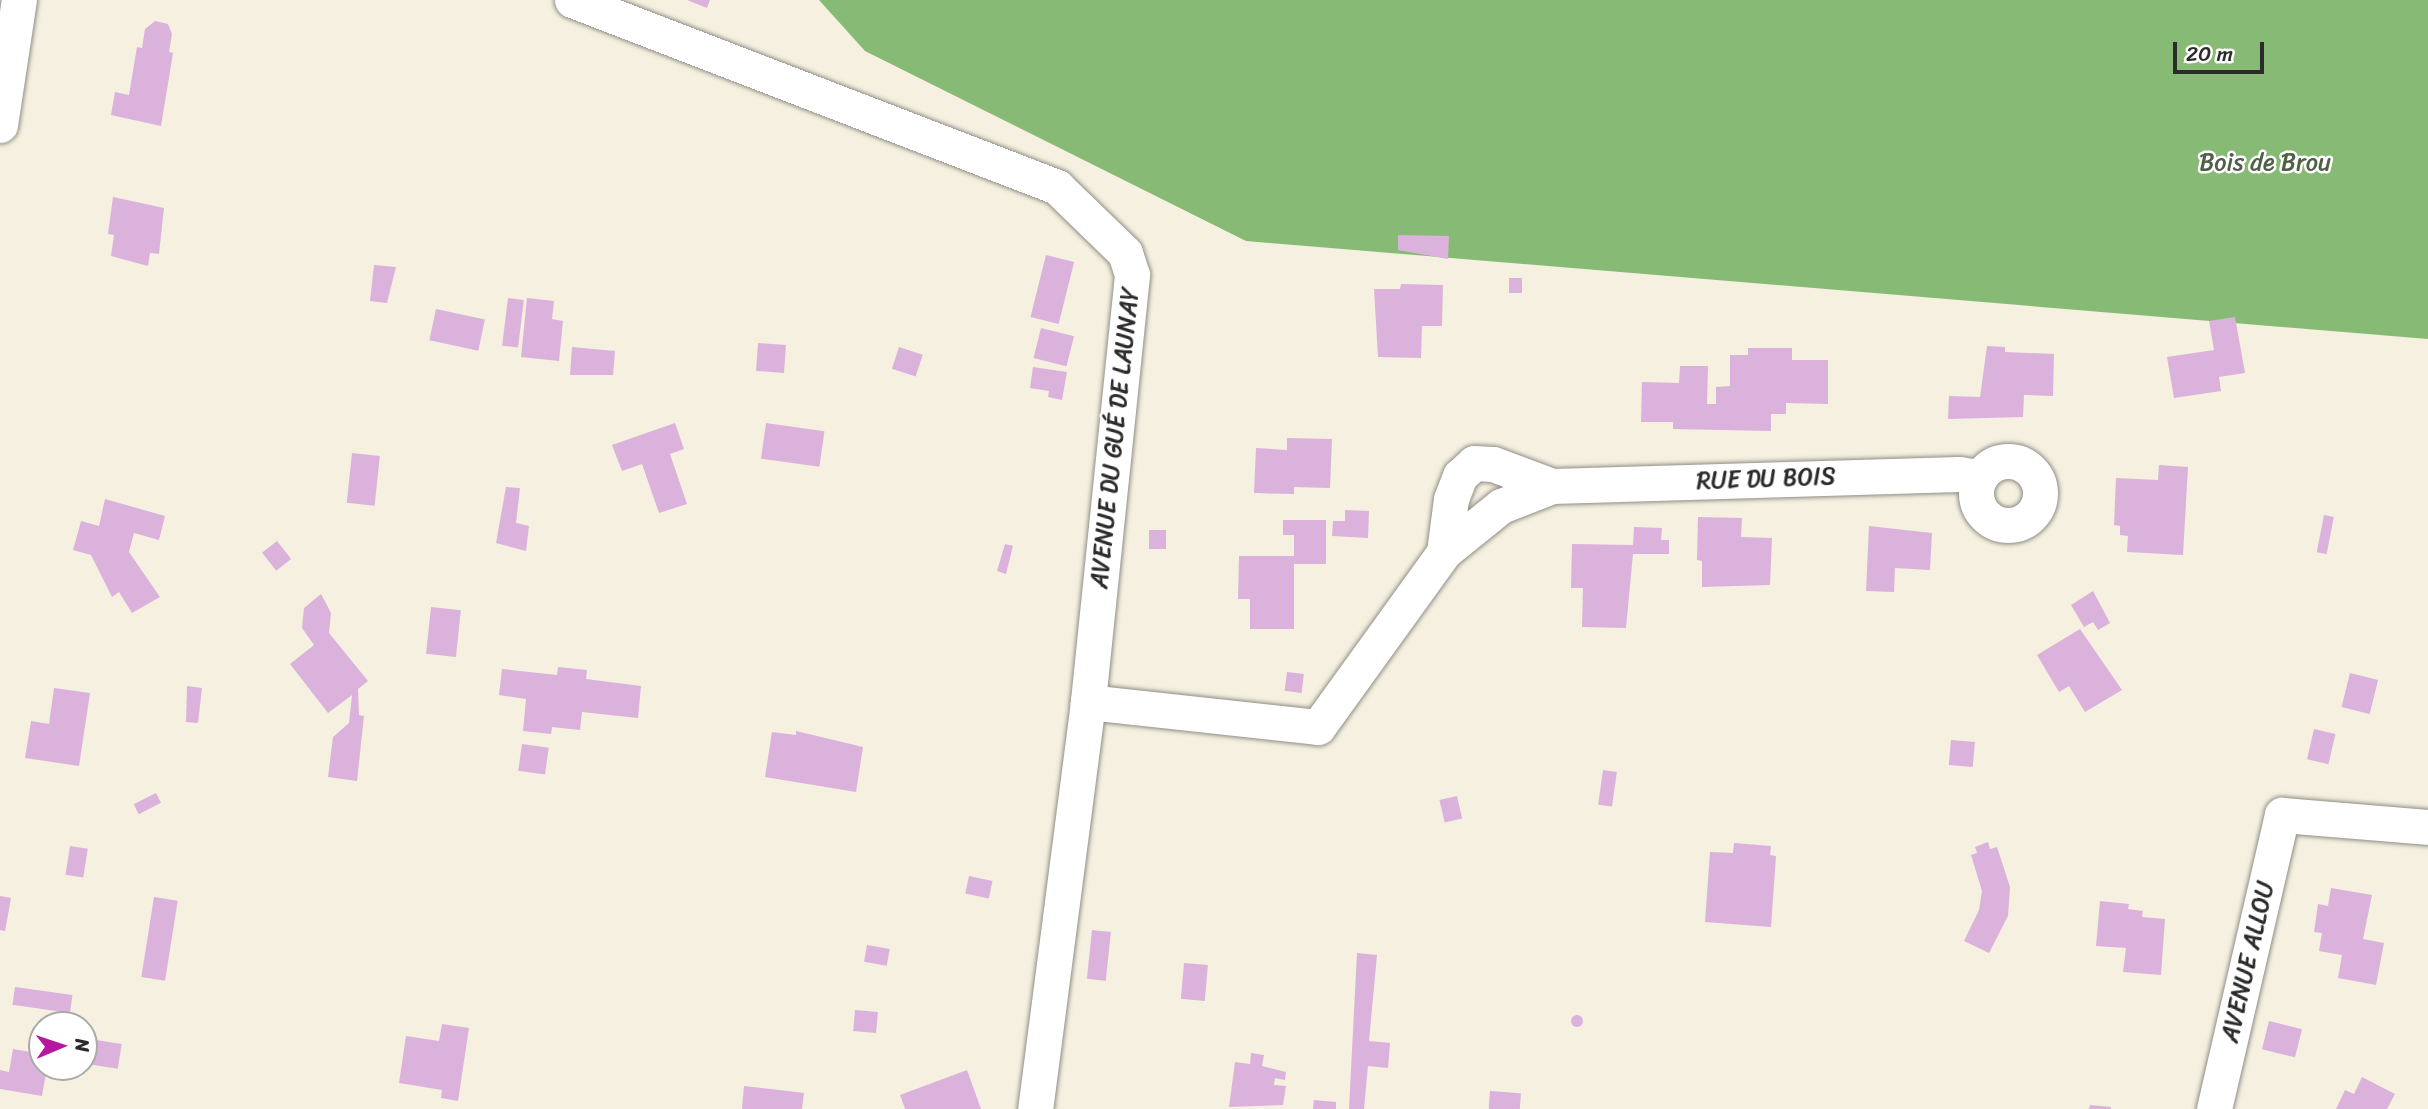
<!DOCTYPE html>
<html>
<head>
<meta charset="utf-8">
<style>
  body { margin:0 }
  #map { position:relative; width:2428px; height:1109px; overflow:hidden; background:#f5f0e0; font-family:Sriracha,sans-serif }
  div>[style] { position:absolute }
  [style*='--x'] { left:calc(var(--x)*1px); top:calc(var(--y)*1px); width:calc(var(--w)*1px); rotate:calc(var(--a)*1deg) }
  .forest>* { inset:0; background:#86ba75 }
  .building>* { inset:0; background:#dbb2db; transform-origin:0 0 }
  .round { border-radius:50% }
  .roads { filter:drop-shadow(0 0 2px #908e86) drop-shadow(0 0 2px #908e86) }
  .street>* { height:35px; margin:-17.5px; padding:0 17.5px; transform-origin:17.5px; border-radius:17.5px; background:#fff }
  .street>.ring { margin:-17.5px; padding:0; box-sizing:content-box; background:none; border:35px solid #fff; border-radius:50% }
  span { translate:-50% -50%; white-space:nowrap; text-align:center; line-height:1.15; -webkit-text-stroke:5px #fff; paint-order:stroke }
  .park-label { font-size:24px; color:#506047 }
  .street-label { font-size:24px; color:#2b2b2b }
  .north { position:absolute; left:28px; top:1011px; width:70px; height:70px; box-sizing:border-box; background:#fff; border:2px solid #aaa; border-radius:50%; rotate:88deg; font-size:19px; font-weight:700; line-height:28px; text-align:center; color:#2b2b2b }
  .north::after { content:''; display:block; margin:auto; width:24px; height:32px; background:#b5179e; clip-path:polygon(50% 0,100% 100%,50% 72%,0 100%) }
  .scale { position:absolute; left:2173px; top:42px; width:91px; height:32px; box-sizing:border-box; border:4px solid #2b2b2b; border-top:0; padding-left:9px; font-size:21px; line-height:24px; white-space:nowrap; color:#2b2b2b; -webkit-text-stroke:5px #fff; paint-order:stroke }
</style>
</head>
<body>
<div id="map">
  <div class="forest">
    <div style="clip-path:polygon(819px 0,2428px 0,2428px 339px,1246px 241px,865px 51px)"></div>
  </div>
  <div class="building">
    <div style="clip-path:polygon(687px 0,710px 0,707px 8px)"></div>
    <div style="clip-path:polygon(155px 21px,168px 24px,172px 34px,169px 52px,173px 53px,161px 126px,111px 115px,115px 92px,129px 95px,137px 47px,142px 48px,145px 29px)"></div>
    <div style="clip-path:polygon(113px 197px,164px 208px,159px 254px,150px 253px,148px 266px,111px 256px,114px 235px,108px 234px)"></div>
    <div style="clip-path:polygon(1398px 235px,1449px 236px,1448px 259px,1398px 250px)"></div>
    <div style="left:1046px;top:255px;width:29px;height:64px;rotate:14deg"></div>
    <div style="clip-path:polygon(374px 265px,396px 267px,387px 303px,370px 301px)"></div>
    <div style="left:1509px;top:278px;width:13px;height:15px"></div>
    <div style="clip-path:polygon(1401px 284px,1443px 285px,1442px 326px,1422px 326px,1421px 358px,1378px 357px,1374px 289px,1400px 289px)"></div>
    <div style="left:508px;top:298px;width:16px;height:48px;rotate:7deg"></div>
    <div style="clip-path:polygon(527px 298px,554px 301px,552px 319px,563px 321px,559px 361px,521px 357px)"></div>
    <div style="left:436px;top:309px;width:50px;height:32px;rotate:12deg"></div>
    <div style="clip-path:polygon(2235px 317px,2245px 373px,2219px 377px,2221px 391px,2174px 398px,2167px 357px,2214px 350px,2209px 321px)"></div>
    <div style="left:1041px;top:328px;width:34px;height:31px;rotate:14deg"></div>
    <div style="left:758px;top:343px;width:28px;height:28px;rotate:4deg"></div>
    <div style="clip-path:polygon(1987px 346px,2005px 347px,2005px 352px,2054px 354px,2053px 396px,2024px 395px,2023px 417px,1948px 419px,1949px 396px,1980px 397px)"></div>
    <div style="clip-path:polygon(572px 347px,615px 351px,613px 375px,570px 375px)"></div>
    <div style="left:899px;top:347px;width:25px;height:23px;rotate:18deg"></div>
    <div style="clip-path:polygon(1748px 348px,1792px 348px,1792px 360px,1828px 360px,1828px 404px,1786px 403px,1786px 414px,1771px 414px,1771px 431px,1673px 429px,1673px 422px,1641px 422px,1642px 382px,1679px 383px,1680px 366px,1708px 366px,1707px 404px,1716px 404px,1716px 387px,1730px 386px,1730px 355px,1748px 355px)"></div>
    <div style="clip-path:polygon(1033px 367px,1067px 372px,1062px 400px,1048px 397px,1049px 391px,1030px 388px)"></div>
    <div style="clip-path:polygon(675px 423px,684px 449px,670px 454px,687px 504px,659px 513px,642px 464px,622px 471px,612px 445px)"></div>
    <div style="left:766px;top:423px;width:59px;height:36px;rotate:8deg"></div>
    <div style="clip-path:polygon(1287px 438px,1332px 439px,1330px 488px,1294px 487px,1294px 494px,1254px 493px,1256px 448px,1287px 450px)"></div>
    <div style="left:352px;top:453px;width:28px;height:50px;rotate:6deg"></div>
    <div style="clip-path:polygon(2159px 465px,2188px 467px,2183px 555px,2127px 552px,2128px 536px,2120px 535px,2120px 526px,2114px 525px,2116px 478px,2158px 480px)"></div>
    <div style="clip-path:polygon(506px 487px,520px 488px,516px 523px,529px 526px,526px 551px,496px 543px)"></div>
    <div style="clip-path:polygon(105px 499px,165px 516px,159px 540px,134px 533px,129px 552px,160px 597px,132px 613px,119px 592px,112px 597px,91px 555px,73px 550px,81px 521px,99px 526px)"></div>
    <div style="clip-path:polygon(1345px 510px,1369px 511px,1368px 538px,1332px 536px,1333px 521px,1345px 521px)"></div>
    <div style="left:2324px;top:515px;width:10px;height:38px;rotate:11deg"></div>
    <div style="clip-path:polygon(1698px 517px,1742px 518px,1741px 537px,1772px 538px,1770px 585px,1702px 587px,1702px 561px,1697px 560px)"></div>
    <div style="clip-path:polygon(1283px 520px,1326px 520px,1326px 564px,1294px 564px,1294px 629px,1250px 629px,1250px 599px,1238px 599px,1239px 556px,1294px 556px,1294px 535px,1283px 535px)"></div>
    <div style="clip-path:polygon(1869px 526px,1932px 533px,1930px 570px,1895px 568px,1894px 592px,1866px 591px)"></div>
    <div style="clip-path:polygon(1634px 527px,1662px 528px,1661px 540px,1669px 540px,1669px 554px,1633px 554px,1626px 628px,1582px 627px,1583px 588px,1571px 588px,1572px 544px,1633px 545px)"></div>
    <div style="left:1149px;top:530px;width:17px;height:19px"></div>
    <div style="left:277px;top:541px;width:23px;height:19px;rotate:52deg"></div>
    <div style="clip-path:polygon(1005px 544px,1013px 546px,1006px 574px,997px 571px)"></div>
    <div style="clip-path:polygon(2093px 591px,2110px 623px,2098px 630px,2093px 622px,2084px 627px,2071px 605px)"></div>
    <div style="clip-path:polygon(321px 594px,331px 613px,329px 633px,368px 681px,358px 689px,359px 715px,364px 716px,357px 781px,328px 777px,333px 737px,349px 723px,352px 695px,328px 713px,290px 664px,314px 645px,302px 628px,304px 608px)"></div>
    <div style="left:431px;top:607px;width:30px;height:47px;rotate:6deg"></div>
    <div style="clip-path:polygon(2080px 629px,2122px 690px,2085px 712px,2069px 686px,2059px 692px,2037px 655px)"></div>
    <div style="clip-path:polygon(558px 667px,587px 670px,586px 679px,641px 686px,638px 718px,582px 712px,580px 730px,552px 727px,551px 734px,523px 731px,526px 699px,499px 695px,502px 669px,557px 675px)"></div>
    <div style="left:1287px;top:672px;width:17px;height:19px;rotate:7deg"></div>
    <div style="left:2350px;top:673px;width:29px;height:35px;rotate:14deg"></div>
    <div style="clip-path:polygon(187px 686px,202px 688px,198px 723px,186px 722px)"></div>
    <div style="clip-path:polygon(54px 688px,90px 693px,79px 766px,25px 758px,31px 721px,49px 724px)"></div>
    <div style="left:2314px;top:729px;width:22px;height:31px;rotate:13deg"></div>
    <div style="clip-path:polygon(796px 731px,863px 747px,856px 792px,765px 777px,772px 732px,796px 735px)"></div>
    <div style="left:1951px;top:740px;width:24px;height:25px;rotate:5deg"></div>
    <div style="left:522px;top:744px;width:27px;height:27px;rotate:8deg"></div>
    <div style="left:1603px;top:770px;width:14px;height:35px;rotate:8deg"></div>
    <div style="left:156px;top:793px;width:11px;height:25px;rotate:63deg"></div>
    <div style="left:1457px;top:796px;width:23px;height:18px;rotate:77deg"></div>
    <div style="clip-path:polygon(1988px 842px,1990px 849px,1997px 847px,2010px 887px,2008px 916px,1989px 953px,1964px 941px,1979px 910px,1982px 891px,1971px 855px,1977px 853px,1975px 847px)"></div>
    <div style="clip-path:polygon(1734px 843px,1771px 846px,1770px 855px,1776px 856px,1771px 927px,1705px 922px,1710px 852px,1733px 853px)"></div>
    <div style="left:70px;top:846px;width:18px;height:29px;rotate:9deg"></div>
    <div style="left:969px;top:876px;width:24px;height:18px;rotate:12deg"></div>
    <div style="clip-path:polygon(2331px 888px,2372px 895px,2363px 939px,2384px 943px,2376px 985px,2338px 978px,2342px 955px,2319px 951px,2322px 933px,2314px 932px,2318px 904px,2328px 906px)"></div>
    <div style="clip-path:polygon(0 896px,11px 898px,5px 931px,0 930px)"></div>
    <div style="left:154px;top:897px;width:24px;height:81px;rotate:9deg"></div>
    <div style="clip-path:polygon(2100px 901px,2129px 904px,2128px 909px,2143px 911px,2142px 917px,2165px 919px,2161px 975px,2123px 972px,2126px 948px,2096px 946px)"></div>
    <div style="left:1092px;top:930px;width:19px;height:49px;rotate:6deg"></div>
    <div style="left:867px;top:945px;width:23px;height:17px;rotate:10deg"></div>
    <div style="clip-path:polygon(1357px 953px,1377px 955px,1369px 1041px,1390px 1043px,1388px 1068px,1368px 1066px,1364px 1109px,1349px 1109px)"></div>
    <div style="left:1184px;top:963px;width:24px;height:36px;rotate:5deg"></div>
    <div style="left:15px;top:987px;width:58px;height:18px;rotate:8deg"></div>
    <div style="left:855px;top:1010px;width:23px;height:21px;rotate:5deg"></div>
    <div class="round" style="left:1571px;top:1015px;width:12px;height:12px"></div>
    <div style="left:2269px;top:1021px;width:34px;height:29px;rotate:14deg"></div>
    <div style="clip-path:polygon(442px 1024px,469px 1028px,458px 1101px,441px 1098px,442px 1090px,399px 1083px,406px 1036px,439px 1041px)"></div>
    <div style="left:96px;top:1040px;width:26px;height:25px;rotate:9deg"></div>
    <div style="clip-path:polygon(13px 1049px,42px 1054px,42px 1067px,47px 1067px,42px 1096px,0 1089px,0 1070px,9px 1072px)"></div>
    <div style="clip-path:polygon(1251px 1053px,1264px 1055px,1262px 1066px,1286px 1072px,1285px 1080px,1275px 1078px,1274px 1085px,1286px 1086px,1283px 1105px,1229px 1107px,1235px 1062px,1250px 1064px)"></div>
    <div style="clip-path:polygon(967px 1070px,981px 1109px,905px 1109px,900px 1095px)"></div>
    <div style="clip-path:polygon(2362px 1077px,2395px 1094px,2387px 1109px,2336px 1109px,2345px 1090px,2354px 1094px)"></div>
    <div style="clip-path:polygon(744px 1086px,804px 1093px,802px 1109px,742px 1109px)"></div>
    <div style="left:1490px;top:1091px;width:31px;height:18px;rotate:4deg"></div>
    <div style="clip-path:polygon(1314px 1100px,1336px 1102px,1336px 1109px,1313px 1109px)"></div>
    <div style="clip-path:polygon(2090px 1105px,2111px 1107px,2111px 1109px,2089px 1109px)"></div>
  </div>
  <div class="roads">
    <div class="street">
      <div style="--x:572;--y:0;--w:520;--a:21.08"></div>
      <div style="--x:1057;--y:187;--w:95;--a:44.1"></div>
      <div style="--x:1125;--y:253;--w:23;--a:72"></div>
      <div style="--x:1132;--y:275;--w:429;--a:95.9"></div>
      <div style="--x:1088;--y:702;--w:410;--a:97.4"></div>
      <div style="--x:0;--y:125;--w:126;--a:-81.4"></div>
      <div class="ring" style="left:1976px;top:461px;width:29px;height:29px"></div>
      <div style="--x:1444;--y:552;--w:53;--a:-82.5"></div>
      <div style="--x:1451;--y:499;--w:25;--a:-69"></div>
      <div style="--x:1460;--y:476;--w:19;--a:-43"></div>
      <div style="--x:1474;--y:463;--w:19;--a:3"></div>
      <div style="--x:1493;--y:464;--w:63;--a:20.4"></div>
      <div style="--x:1088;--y:702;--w:231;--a:6.2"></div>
      <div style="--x:1318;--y:727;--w:216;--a:-54.2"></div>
      <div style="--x:1444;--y:552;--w:73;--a:-38.9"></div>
      <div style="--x:1501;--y:506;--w:55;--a:-21.4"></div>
      <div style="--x:1552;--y:486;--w:407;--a:-1.7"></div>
      <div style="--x:1959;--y:474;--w:20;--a:9"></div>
      <div style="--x:2214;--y:1109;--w:302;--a:-77"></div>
      <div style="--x:2282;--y:815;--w:146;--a:4.7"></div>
    </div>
  </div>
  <div class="park-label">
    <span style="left:2265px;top:163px">Bois de Brou</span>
  </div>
  <div class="street-label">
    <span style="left:1115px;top:438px;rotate:-84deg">AVENUE DU GUÉ DE LAUNAY</span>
    <span style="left:1766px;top:479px;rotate:-2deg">RUE DU BOIS</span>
    <span style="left:2248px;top:962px;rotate:-77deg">AVENUE ALLOU</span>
  </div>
  <div class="north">N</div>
  <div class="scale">20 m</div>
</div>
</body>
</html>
